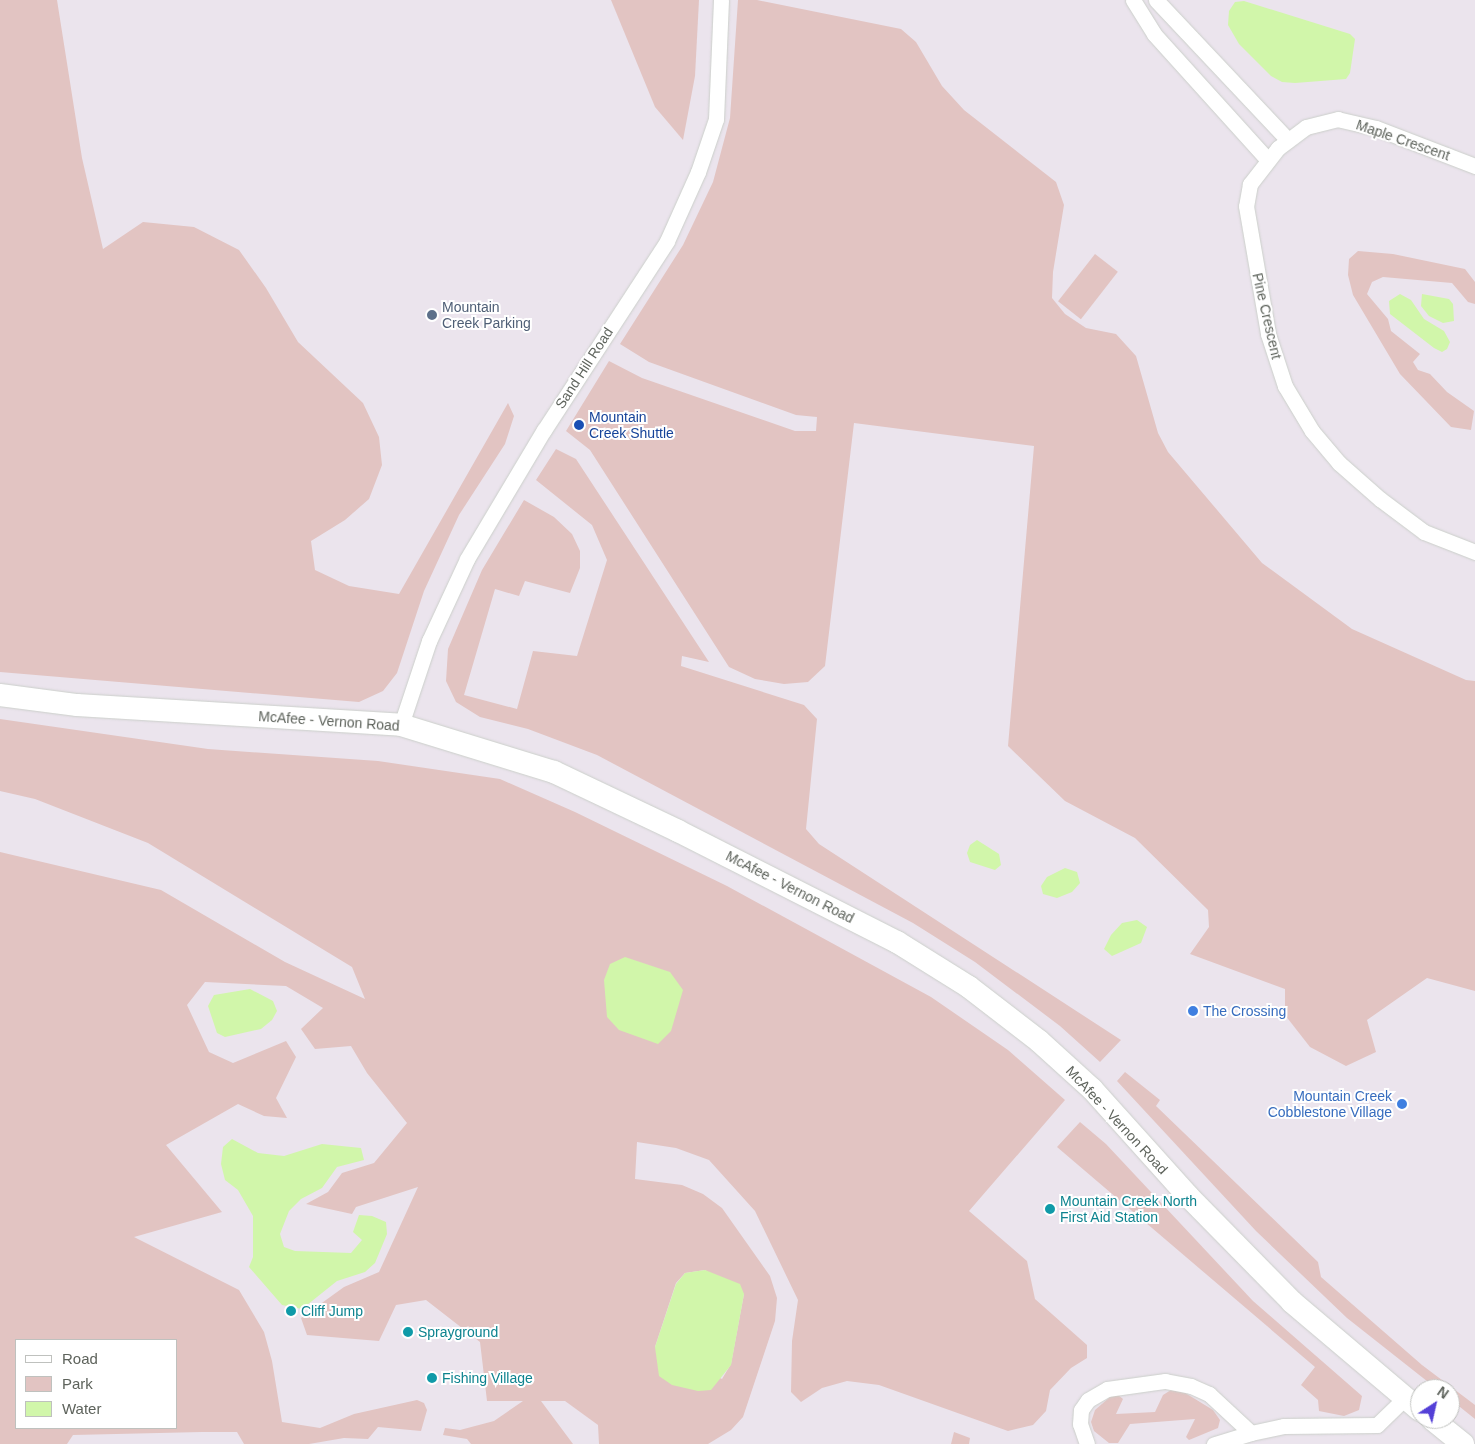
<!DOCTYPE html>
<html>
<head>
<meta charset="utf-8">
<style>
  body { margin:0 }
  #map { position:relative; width:1475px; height:1444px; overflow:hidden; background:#ebe4ed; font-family:Helvetica,sans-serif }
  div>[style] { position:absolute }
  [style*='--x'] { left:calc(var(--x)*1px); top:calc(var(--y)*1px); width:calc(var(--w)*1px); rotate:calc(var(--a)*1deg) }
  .green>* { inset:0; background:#e2c4c2; transform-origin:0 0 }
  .water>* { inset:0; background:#d1f6aa }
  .roads { filter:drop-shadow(0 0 1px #cbcfca) drop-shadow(0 0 1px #cbcfca) }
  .street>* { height:15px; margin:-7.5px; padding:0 7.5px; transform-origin:7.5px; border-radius:7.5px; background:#fff }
  .secondary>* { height:22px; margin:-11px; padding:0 11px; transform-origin:11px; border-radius:11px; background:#fff }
  .dots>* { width:14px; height:14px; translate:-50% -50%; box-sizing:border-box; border:2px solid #fff; border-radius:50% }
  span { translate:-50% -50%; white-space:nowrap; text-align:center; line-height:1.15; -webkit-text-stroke:4px #fff; paint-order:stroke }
  .street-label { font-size:14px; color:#5e635c }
  .service-label { font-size:14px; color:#4e5e75 }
  .left { translate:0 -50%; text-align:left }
  .transit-label { font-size:14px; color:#164399 }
  .shop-label { font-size:14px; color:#366cbe }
  .right { translate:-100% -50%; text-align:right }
  .culture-label { font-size:14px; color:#0d838f }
  .legend { position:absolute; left:15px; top:1339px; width:162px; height:90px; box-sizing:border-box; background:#fff; border:1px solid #bfc1be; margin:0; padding:6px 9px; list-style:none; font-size:15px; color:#5e635c }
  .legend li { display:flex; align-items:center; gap:10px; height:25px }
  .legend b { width:25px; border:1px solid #bfc1be }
  .north { position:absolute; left:1410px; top:1379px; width:50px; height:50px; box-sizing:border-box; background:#fff; border:1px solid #bfc1be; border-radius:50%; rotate:35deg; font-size:14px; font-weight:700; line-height:20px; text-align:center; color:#5e635c }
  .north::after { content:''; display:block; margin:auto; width:18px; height:22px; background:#5440d7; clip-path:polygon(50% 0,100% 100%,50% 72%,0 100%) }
</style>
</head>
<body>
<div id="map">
  <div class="green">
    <div style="clip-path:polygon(0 0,57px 0,82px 158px,103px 249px,143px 222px,194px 227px,239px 250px,266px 288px,298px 342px,363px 403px,379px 437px,382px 465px,369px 499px,345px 520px,311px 541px,315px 570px,349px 586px,399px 594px,508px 403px,514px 416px,505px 444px,459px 515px,424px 591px,397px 673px,383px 691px,359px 702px,0 672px)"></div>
    <div style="clip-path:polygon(611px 0,699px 0,695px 76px,683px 140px,655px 107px)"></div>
    <div style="clip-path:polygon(738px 0,757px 0,901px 29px,916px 42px,942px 86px,964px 110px,1056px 182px,1064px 205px,1053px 272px,1052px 298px,1065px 314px,1086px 328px,1116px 334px,1136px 356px,1158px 433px,1168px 452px,1262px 563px,1352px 629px,1466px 680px,1475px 681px,1475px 991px,1427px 978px,1367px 1020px,1376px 1052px,1346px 1066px,1310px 1047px,1285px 1015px,1285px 989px,1190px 954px,1209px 927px,1208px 910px,1135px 838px,1065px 801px,1008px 746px,1034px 446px,854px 423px,825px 666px,808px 682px,784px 684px,755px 679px,729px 667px,590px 450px,566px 431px,609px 361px,642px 378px,795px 431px,816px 431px,817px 417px,796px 415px,649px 362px,620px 344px,683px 245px,713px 182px,730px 118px)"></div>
    <div style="clip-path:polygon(1358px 251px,1393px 254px,1465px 269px,1475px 282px,1475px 304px,1468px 302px,1452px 283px,1383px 277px,1372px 282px,1367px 294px,1388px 319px,1391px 331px,1420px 354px,1413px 362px,1418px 370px,1430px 374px,1447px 392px,1474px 411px,1471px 430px,1451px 427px,1400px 374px,1353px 295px,1348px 275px,1349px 259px)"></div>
    <div style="left:1095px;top:254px;width:29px;height:60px;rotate:38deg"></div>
    <div style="clip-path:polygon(556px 449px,576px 459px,709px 662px,682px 656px,681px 666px,804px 705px,817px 719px,806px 829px,819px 844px,1121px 1040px,1100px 1062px,1060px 1026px,975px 962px,913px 923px,597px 755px,528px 729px,480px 717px,456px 702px,446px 681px,448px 649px,482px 570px,524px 500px,554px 517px,572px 534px,580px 551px,580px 568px,570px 593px,525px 581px,519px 596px,495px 589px,464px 695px,517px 709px,533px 651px,577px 656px,607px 560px,592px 525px,536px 480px)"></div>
    <div style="clip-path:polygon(evenodd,0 719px,208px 749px,378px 761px,500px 779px,575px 812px,727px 886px,931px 997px,1008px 1050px,1065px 1100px,969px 1211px,1027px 1261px,1035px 1299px,1087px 1345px,1087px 1358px,1071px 1368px,1050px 1390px,1046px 1411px,1033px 1425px,1008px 1431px,879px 1385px,847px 1381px,822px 1388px,801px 1402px,791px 1392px,792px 1341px,798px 1300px,755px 1211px,709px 1160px,676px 1148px,637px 1142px,635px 1179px,682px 1185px,703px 1194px,722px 1208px,770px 1276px,777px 1298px,775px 1321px,743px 1417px,731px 1430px,708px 1444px,599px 1444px,598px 1425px,565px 1401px,541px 1401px,573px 1444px,471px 1444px,467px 1439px,443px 1435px,445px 1428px,460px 1430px,494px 1421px,523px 1401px,487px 1401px,480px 1342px,426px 1300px,396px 1305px,379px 1341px,307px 1335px,301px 1318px,344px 1287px,379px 1272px,418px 1187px,356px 1207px,352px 1214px,306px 1204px,328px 1192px,342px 1173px,374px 1163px,407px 1123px,367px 1073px,351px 1046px,315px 1049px,301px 1029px,323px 1008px,286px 986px,205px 982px,187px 1005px,209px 1052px,233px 1063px,286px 1041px,296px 1057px,276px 1098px,287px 1118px,264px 1116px,238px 1104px,166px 1145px,222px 1212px,134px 1237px,239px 1290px,264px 1332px,272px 1361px,282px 1422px,320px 1428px,354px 1414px,417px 1400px,424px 1403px,427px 1410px,421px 1431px,378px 1427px,368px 1439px,344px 1438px,309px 1444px,244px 1444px,237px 1432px,202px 1432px,73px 1435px,67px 1444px,0 1444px,0 852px,161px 890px,285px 962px,365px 999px,352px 967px,148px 843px,35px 799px,0 791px,0 719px,705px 1270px,744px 1294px,731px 1364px,722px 1379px,655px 1347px,676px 1283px,685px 1273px,705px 1270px,0 719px,16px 1340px,176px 1340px,176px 1428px,16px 1428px,16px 1340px)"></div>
    <div style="clip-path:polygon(1125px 1072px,1160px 1100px,1156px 1106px,1318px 1262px,1321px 1277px,1422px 1365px,1475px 1405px,1475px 1419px,1450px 1399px,1450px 1389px,1437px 1389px,1347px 1318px,1256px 1231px,1117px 1081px)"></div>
    <div style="clip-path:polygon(1080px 1122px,1106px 1144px,1253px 1301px,1362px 1396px,1359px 1410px,1344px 1416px,1319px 1411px,1318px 1400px,1301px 1385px,1315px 1367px,1057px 1147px)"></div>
    <div style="clip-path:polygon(1171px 1390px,1182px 1391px,1213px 1410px,1220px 1420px,1218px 1428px,1189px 1440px,1186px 1437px,1195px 1419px,1130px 1424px,1118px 1443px,1109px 1443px,1094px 1431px,1091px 1422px,1095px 1410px,1110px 1397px,1118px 1395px,1123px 1399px,1116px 1414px,1155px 1412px,1163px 1395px)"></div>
    <div style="clip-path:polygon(954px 1432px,970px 1438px,969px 1444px,951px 1444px)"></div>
  </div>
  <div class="water">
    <div style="clip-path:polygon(1244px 1px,1350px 34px,1355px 39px,1350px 73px,1346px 79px,1295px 83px,1282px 82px,1271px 76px,1239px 44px,1228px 25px,1229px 11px,1235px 2px)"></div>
    <div style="clip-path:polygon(1400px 294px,1411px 300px,1424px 319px,1444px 331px,1450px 342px,1447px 349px,1442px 352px,1434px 348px,1390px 314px,1389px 301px)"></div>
    <div style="clip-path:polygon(1422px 294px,1449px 299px,1453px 304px,1454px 321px,1443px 323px,1429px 316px,1421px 306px)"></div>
    <div style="clip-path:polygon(977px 840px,999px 854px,1001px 865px,995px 870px,970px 862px,967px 853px,970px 845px)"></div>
    <div style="clip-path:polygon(1065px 868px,1077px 872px,1080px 883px,1072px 892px,1057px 898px,1043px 894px,1041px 886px,1047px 877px)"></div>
    <div style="clip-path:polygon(1137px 920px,1147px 927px,1141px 943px,1112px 956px,1104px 949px,1111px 935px,1122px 923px)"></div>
    <div style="clip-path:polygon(625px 957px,670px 972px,683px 990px,671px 1031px,658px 1044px,619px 1030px,607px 1017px,604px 980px,610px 964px)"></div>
    <div style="clip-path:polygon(250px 989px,273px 1001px,277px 1011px,272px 1020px,261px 1029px,225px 1037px,217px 1033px,208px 1006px,214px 995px)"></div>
    <div style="clip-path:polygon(232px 1139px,258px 1153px,284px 1156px,322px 1144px,361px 1148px,364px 1160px,337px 1167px,322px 1188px,301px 1199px,289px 1211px,280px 1234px,284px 1247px,295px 1251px,351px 1253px,362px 1240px,353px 1232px,359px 1215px,372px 1216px,386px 1222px,387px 1234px,375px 1263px,365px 1272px,337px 1281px,302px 1309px,282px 1305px,249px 1267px,253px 1257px,253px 1216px,238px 1190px,225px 1180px,221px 1164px,223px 1147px)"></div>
    <div style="clip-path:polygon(705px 1270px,740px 1284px,744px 1294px,731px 1365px,711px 1390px,698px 1391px,672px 1385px,659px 1376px,655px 1347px,676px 1284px,685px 1273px)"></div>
  </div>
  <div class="roads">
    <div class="street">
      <div style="--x:1133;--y:0;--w:40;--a:58"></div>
      <div style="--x:1154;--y:34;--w:169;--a:47.9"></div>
      <div style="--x:1156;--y:0;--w:192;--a:46.7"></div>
      <div style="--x:1475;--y:166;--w:106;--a:-159"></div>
      <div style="--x:1376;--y:128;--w:39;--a:-167"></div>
      <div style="--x:1338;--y:119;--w:33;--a:166"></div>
      <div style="--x:1306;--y:127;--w:35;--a:143"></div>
      <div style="--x:1278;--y:148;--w:46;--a:127.9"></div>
      <div style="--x:1250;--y:184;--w:22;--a:100"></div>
      <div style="--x:1246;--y:206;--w:130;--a:80.2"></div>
      <div style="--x:1268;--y:334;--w:55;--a:71.9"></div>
      <div style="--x:1285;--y:386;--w:52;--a:59"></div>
      <div style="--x:1312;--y:431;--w:42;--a:49.8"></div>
      <div style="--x:1339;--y:463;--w:55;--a:41.3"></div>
      <div style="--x:1380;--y:499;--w:55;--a:36.9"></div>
      <div style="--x:1424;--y:532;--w:55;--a:21.4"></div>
      <div style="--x:401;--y:725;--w:89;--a:-71.6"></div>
      <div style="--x:429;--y:641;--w:90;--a:-65.1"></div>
      <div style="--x:467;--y:559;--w:150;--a:-59.2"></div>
      <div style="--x:544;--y:430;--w:225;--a:-56.9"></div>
      <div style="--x:667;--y:241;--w:76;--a:-65.8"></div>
      <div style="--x:698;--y:172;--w:56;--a:-71.2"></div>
      <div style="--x:716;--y:119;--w:119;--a:-87.6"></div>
      <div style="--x:1251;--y:1433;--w:34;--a:-12"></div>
      <div style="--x:1284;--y:1426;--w:93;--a:-0.6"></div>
      <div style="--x:1377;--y:1425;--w:39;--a:-44"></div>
      <div style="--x:1087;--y:1444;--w:21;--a:-109"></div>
      <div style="--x:1080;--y:1424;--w:14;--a:-86"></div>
      <div style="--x:1081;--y:1410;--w:12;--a:-55"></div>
      <div style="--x:1088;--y:1400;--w:22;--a:-30"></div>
      <div style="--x:1107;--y:1389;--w:59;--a:-7.9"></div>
      <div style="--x:1165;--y:1381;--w:26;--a:11"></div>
      <div style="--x:1191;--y:1386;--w:20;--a:24"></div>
      <div style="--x:1209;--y:1394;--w:57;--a:42.9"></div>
      <div style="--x:1251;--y:1433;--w:39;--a:163"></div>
    </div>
    <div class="secondary">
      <div style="--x:0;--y:695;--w:78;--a:7.4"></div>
      <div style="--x:77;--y:705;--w:325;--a:3.5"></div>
      <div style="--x:401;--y:725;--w:160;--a:17.1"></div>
      <div style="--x:554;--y:772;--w:137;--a:25.4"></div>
      <div style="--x:678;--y:831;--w:246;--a:26.9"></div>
      <div style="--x:897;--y:942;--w:85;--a:32"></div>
      <div style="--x:969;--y:987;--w:88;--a:37.6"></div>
      <div style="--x:1039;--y:1041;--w:72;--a:42.2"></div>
      <div style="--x:1092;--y:1089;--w:144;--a:48.1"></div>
      <div style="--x:1188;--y:1196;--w:148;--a:45.5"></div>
      <div style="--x:1292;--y:1302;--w:167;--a:40.2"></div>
      <div style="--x:1432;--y:1419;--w:40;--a:39"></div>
    </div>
  </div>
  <div class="dots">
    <div style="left:432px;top:315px;background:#5c6f8a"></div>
    <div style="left:579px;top:425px;background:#1a4fb4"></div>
    <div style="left:1193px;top:1011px;background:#3f7fe0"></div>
    <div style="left:1402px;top:1104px;background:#3f7fe0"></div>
    <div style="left:1050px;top:1209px;background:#0f9aa8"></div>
    <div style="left:291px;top:1311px;background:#0f9aa8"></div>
    <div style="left:408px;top:1332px;background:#0f9aa8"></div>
    <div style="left:432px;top:1378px;background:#0f9aa8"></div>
  </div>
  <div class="street-label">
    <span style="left:1403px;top:140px;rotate:19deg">Maple Crescent</span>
    <span style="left:1267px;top:316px;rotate:77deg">Pine Crescent</span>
    <span style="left:584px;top:368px;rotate:-57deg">Sand Hill Road</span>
    <span style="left:329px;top:721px;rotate:4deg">McAfee - Vernon Road</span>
    <span style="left:790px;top:887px;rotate:27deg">McAfee - Vernon Road</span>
    <span style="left:1117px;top:1120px;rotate:47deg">McAfee - Vernon Road</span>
  </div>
  <div class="service-label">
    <span class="left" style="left:442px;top:315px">Mountain<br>Creek Parking</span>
  </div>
  <div class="transit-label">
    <span class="left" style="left:589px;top:425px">Mountain<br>Creek Shuttle</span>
  </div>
  <div class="shop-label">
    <span class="left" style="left:1203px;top:1011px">The Crossing</span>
    <span class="right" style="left:1392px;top:1104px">Mountain Creek<br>Cobblestone Village</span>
  </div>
  <div class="culture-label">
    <span class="left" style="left:1060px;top:1209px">Mountain Creek North<br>First Aid Station</span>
    <span class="left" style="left:301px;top:1311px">Cliff Jump</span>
    <span class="left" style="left:418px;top:1332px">Sprayground</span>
    <span class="left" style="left:442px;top:1378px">Fishing Village</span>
  </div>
  <ul class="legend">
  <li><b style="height:6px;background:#fff"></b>Road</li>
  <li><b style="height:14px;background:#e2c4c2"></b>Park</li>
  <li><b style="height:14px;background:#d1f6aa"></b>Water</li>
  </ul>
  <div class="north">N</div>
</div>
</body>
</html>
